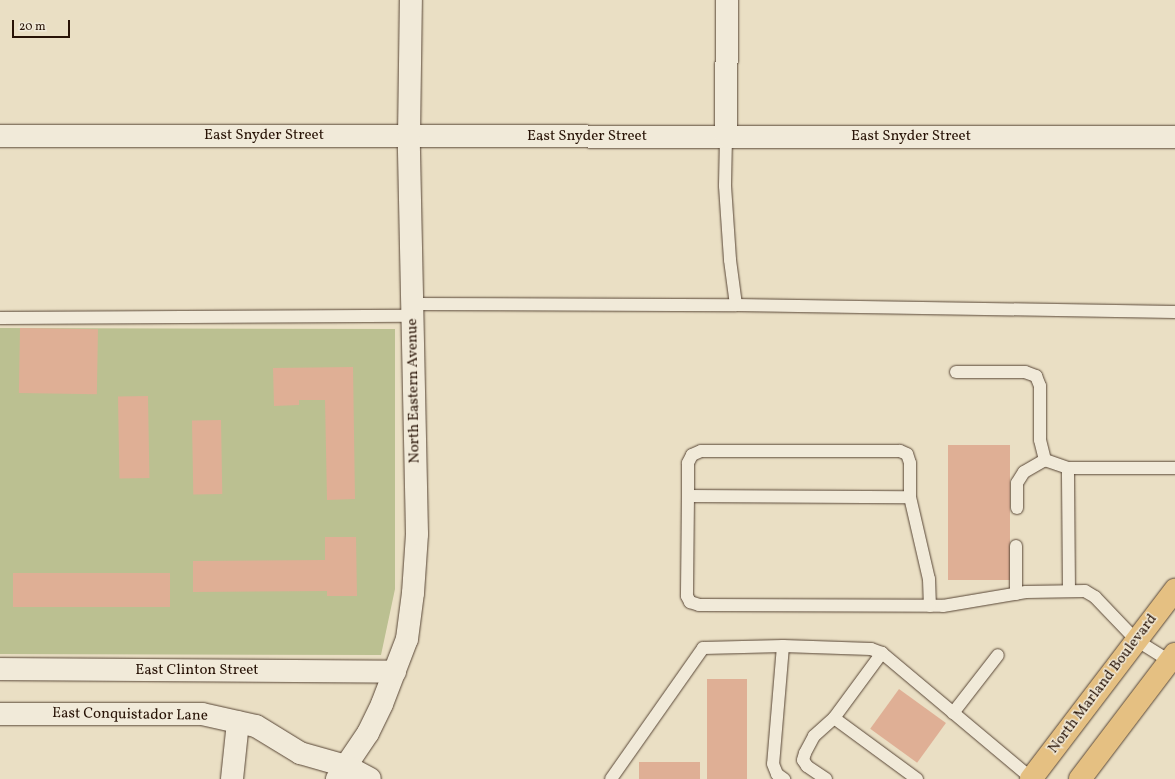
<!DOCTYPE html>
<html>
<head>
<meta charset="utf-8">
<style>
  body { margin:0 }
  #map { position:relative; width:1175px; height:779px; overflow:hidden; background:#eadfc4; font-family:Vollkorn,serif }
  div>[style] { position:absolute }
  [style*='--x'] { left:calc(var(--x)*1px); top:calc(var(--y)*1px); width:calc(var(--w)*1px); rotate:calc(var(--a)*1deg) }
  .green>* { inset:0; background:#bbc091 }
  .building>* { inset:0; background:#dfaf95; transform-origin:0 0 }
  .roads { filter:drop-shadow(0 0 1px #584636) drop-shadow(0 0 1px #584636) }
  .service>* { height:12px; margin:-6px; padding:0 6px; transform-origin:6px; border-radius:6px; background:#f1ead9 }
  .minor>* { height:22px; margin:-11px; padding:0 11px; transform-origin:11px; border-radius:11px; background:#f1ead9 }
  .tertiary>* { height:22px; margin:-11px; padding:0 11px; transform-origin:11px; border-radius:11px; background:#f1ead9 }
  .trunk>* { height:22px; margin:-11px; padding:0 11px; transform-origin:11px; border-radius:11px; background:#e5c082 }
  span { translate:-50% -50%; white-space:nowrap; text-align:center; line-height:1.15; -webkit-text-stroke:3px #f1ead9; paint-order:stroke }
  .street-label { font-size:15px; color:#281306 }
  .scale { position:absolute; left:12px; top:20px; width:58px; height:18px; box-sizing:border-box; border:2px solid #281306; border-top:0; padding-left:5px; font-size:12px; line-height:14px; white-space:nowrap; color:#281306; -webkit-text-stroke:3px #f1ead9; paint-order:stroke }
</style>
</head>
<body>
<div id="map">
  <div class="green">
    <div style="clip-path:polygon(0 328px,395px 329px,395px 589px,381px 655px,0 654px)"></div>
  </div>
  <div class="building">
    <div style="left:20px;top:328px;width:78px;height:65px;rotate:1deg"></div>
    <div style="clip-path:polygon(353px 367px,355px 499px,327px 500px,325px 400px,299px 400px,299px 405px,274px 406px,273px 368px)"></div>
    <div style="left:148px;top:396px;width:82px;height:30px;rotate:89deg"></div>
    <div style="left:221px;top:420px;width:74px;height:29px;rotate:89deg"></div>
    <div style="left:948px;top:445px;width:62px;height:135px"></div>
    <div style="clip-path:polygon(325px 537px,356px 537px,357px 596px,327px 596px,327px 591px,193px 592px,193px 561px,325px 560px)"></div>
    <div style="left:170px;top:573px;width:34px;height:157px;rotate:90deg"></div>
    <div style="left:707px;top:679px;width:40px;height:100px"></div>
    <div style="left:899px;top:689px;width:58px;height:49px;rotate:36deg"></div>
    <div style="left:639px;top:762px;width:61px;height:17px"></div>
  </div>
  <div class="roads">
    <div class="service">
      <div style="--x:726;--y:137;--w:49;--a:91.2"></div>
      <div style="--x:725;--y:186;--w:74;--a:86.1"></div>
      <div style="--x:730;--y:260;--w:45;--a:82.4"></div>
      <div style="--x:412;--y:304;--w:324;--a:0.2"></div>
      <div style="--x:736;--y:305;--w:439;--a:0.9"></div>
      <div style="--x:0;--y:318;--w:413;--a:-0.3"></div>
      <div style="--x:956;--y:372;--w:69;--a:0"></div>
      <div style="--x:1025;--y:372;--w:12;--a:20"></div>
      <div style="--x:1036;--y:376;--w:11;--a:68"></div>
      <div style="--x:1040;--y:386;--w:54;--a:90"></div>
      <div style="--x:1040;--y:440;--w:21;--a:76"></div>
      <div style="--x:1045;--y:460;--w:24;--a:19"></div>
      <div style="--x:688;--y:496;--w:222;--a:0.3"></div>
      <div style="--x:910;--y:497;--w:34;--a:-90"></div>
      <div style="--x:910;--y:463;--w:9;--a:-108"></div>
      <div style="--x:907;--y:454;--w:8;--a:-157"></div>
      <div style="--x:900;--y:451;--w:199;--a:180"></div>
      <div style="--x:701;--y:451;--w:10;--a:156"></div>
      <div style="--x:692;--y:455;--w:9;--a:117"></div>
      <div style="--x:688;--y:463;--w:33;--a:90"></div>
      <div style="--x:688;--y:496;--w:100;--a:90.6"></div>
      <div style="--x:687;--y:596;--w:7;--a:63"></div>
      <div style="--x:690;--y:602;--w:9;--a:18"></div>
      <div style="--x:699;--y:605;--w:244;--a:0.2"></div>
      <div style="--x:943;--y:606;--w:84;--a:-9.6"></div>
      <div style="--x:1026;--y:592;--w:59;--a:-1"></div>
      <div style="--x:1085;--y:591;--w:12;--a:31"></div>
      <div style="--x:1095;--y:597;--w:59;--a:46.4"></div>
      <div style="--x:1136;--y:640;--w:40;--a:32"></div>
      <div style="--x:910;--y:497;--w:84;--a:77"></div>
      <div style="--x:929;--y:579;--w:27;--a:88"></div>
      <div style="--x:1017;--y:508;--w:25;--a:-90"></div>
      <div style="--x:1017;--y:483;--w:13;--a:-58"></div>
      <div style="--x:1024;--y:472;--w:24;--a:-30"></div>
      <div style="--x:1069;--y:591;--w:123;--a:-90.5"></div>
      <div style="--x:1068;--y:468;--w:107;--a:0"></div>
      <div style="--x:1016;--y:594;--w:48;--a:-90"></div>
      <div style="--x:783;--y:646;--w:88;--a:2"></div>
      <div style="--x:871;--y:649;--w:12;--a:20"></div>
      <div style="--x:882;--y:653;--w:194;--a:40"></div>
      <div style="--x:953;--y:713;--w:73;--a:-52.2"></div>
      <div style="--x:834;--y:718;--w:103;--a:36.3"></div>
      <div style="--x:611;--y:779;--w:160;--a:-54.9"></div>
      <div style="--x:703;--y:648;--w:80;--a:-1.4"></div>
      <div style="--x:783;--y:646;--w:118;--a:94.8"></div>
      <div style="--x:773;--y:764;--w:11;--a:68"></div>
      <div style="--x:777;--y:774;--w:9;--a:36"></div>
      <div style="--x:826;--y:779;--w:23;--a:-146"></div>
      <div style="--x:807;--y:766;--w:7;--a:-124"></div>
      <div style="--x:803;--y:760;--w:7;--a:-74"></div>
      <div style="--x:805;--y:753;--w:19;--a:-62"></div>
      <div style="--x:814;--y:736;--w:27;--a:-42"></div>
      <div style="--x:834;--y:718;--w:81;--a:-53.6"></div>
    </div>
    <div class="minor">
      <div style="--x:0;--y:136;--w:1175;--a:0.05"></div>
      <div style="--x:726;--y:137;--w:137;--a:-89.6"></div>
      <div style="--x:0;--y:669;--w:395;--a:0.4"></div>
      <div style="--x:0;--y:714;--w:202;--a:0"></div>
      <div style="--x:202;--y:714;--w:55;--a:12.5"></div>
      <div style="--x:256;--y:726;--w:52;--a:31.5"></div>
      <div style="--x:300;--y:753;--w:48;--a:15.8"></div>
      <div style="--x:232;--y:779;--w:57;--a:-84"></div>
      <div style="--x:337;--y:779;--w:55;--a:-56"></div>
      <div style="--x:368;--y:733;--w:32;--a:-64"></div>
      <div style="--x:382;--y:704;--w:70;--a:-69"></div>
      <div style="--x:407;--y:639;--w:46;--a:-82.6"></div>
      <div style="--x:413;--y:593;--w:59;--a:-86.1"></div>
      <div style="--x:417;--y:534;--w:398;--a:-91.2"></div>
      <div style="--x:409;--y:136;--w:136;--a:-89.2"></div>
    </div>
    <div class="tertiary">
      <div style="--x:346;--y:766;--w:27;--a:28"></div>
    </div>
    <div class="trunk">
      <div style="--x:1031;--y:779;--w:238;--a:-52.7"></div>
      <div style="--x:1080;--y:779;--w:157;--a:-52.8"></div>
    </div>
  </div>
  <div class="street-label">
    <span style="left:264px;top:136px">East Snyder Street</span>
    <span style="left:587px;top:137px">East Snyder Street</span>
    <span style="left:911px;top:137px">East Snyder Street</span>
    <span style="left:414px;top:391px;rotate:-91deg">North Eastern Avenue</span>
    <span style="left:197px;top:671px">East Clinton Street</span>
    <span style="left:1103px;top:684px;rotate:-53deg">North Marland Boulevard</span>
    <span style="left:130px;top:715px;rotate:1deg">East Conquistador Lane</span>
  </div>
  <div class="scale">20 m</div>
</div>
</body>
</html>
